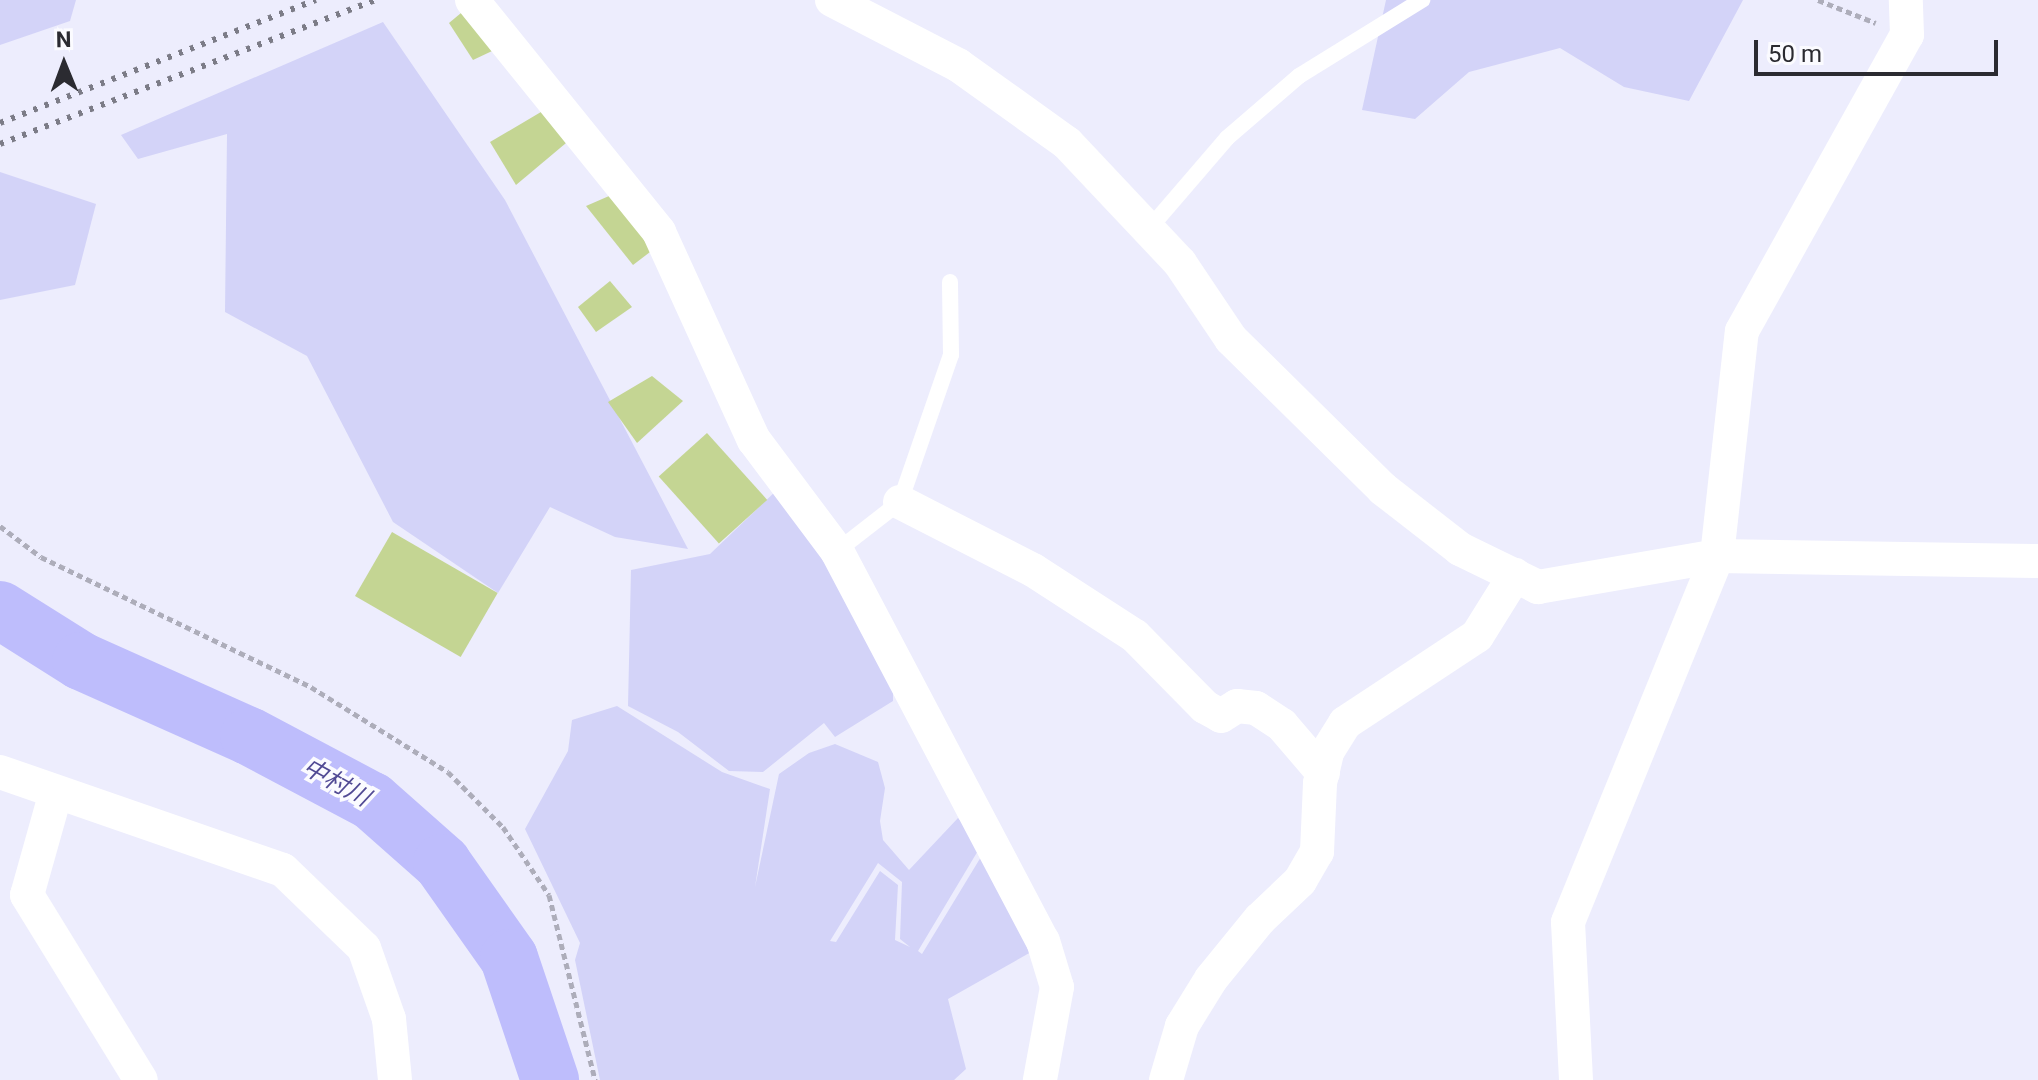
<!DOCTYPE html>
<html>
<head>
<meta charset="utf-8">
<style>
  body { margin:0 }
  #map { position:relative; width:2038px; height:1080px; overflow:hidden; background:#ededfd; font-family:Roboto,"Noto Sans JP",sans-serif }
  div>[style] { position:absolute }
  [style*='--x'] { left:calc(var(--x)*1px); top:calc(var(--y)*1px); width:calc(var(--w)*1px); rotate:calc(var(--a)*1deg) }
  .green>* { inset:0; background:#d3d3f8 }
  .river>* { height:58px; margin:-29px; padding:0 29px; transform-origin:29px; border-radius:29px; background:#bebdfc }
  .building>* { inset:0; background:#c4d593; transform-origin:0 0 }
  .path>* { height:5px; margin-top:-2.5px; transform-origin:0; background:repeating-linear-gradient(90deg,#adadba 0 6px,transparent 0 10px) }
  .service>* { height:16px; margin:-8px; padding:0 8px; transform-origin:8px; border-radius:8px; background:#fff }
  .minor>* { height:34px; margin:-17px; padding:0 17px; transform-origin:17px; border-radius:17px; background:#fff }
  .rail>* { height:6px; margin-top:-3px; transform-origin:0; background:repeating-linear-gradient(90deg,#7c7c87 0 4px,transparent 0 12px) }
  span { translate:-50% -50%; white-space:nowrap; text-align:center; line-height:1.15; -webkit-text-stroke:7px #fbfbff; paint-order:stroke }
  .water-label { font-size:24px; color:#514a94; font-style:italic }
  .north { position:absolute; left:24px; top:24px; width:80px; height:80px; -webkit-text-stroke:6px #fbfbff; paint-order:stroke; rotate:359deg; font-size:22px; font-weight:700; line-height:32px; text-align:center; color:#2b2b31 }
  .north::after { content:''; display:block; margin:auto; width:28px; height:36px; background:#2b2b31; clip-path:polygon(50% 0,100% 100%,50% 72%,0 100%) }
  .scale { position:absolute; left:1754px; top:40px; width:244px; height:36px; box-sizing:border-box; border:4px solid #2b2b31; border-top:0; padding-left:10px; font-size:24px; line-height:28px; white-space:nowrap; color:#2b2b31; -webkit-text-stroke:6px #fbfbff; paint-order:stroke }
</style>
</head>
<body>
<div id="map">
  <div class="green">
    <div style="clip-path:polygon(0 0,76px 0,70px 21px,0 45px)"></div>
    <div style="clip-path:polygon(1386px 0,1743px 0,1689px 101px,1624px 87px,1560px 48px,1469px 72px,1415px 119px,1362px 110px)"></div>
    <div style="clip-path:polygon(383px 22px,505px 200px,688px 549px,615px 537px,550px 507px,498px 593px,393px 522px,307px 356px,225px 312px,227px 134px,138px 159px,121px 135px)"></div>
    <div style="clip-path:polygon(0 172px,96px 204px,75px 285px,0 300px)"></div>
    <div style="clip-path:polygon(778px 489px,893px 670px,893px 701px,835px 737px,824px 723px,763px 772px,729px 771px,678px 732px,628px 706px,631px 570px,710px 554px)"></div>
    <div style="clip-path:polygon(evenodd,617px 706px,722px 772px,770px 789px,755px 887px,779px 774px,809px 753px,835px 744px,878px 762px,885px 788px,880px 821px,883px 840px,909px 870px,958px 818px,982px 844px,918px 951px,922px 954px,987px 847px,1040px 947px,948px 999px,966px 1069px,954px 1080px,600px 1080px,575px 960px,580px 943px,525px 829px,568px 751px,572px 720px,617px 706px,878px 863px,902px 882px,900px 939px,910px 947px,895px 940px,898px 885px,880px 871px,836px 942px,830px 941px,878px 863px)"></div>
  </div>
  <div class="river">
    <div style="--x:0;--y:610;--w:96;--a:32.2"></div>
    <div style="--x:81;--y:661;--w:184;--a:24.1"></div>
    <div style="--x:249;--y:736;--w:139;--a:27.9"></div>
    <div style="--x:372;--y:801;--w:94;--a:41.5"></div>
    <div style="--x:442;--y:863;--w:116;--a:54.8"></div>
    <div style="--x:509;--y:958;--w:129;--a:71.4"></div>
  </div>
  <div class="building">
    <div style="clip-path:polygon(467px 8px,507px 44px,473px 60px,449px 23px)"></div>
    <div style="clip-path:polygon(546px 109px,572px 138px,516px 185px,490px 142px)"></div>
    <div style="clip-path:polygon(616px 193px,654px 249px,633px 265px,586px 206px)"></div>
    <div style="clip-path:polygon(610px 281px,632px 307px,596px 332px,578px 307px)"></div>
    <div style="clip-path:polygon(652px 376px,683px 401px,637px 443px,608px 402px)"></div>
    <div style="left:707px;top:433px;width:90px;height:65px;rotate:48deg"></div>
    <div style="left:392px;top:532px;width:122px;height:74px;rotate:30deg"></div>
  </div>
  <div class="path">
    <div style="--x:1818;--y:0;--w:62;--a:21.6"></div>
    <div style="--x:0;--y:526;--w:51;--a:37.1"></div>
    <div style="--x:41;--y:557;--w:300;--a:25.7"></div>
    <div style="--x:311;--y:687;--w:161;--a:31.8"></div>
    <div style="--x:448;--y:772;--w:78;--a:45"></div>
    <div style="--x:503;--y:827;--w:82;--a:55.9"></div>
    <div style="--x:549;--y:895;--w:191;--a:76"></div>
  </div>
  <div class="service">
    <div style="--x:1148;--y:230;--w:121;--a:-49.3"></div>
    <div style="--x:1227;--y:138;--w:95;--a:-40.7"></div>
    <div style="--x:1299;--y:76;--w:145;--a:-31.7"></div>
    <div style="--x:837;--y:551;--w:80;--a:-37.9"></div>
    <div style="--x:900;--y:502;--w:156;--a:-70.9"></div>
    <div style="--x:951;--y:355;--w:73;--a:-90.8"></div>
  </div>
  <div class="minor">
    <div style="--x:472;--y:0;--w:298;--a:51.1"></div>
    <div style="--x:659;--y:232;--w:229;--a:65.5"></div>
    <div style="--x:754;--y:440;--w:139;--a:53.2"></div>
    <div style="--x:837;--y:551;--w:441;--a:62.2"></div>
    <div style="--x:1043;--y:941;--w:48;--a:73.1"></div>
    <div style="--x:1057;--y:987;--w:95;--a:100.4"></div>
    <div style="--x:832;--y:0;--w:142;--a:27.3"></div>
    <div style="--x:958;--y:65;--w:134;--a:35.6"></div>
    <div style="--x:1067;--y:143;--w:165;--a:46.7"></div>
    <div style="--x:1180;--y:263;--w:92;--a:56.1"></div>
    <div style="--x:1231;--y:339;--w:214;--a:44.6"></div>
    <div style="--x:1383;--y:489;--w:98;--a:37.9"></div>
    <div style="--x:1460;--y:549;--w:87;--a:26"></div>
    <div style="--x:1538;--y:587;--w:182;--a:-9.8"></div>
    <div style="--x:1717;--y:556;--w:321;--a:0.9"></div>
    <div style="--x:900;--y:502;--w:149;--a:27.1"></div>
    <div style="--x:1033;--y:570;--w:121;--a:32.9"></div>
    <div style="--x:1135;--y:636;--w:100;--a:45.4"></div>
    <div style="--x:1205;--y:707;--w:18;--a:29"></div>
    <div style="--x:1221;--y:716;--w:19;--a:-32"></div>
    <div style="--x:1237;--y:706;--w:19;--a:6"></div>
    <div style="--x:1256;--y:708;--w:31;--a:33"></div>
    <div style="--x:1282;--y:725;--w:63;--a:49.5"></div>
    <div style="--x:0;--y:772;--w:299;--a:19.1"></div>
    <div style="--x:283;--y:870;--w:112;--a:43.9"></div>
    <div style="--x:364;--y:948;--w:75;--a:70.6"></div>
    <div style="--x:389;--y:1019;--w:61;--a:84.4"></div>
    <div style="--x:56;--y:792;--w:107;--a:105.7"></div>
    <div style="--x:27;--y:895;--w:217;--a:58.4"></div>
    <div style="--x:1166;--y:1080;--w:56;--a:-73.5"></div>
    <div style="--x:1182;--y:1026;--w:55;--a:-58.3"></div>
    <div style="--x:1211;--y:979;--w:77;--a:-50.8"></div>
    <div style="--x:1260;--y:919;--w:55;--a:-43.5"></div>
    <div style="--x:1300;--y:881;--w:34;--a:-60"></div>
    <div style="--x:1317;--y:852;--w:69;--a:-87.5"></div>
    <div style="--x:1320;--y:783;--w:32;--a:-77"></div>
    <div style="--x:1327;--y:752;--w:34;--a:-58"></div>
    <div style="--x:1345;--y:723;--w:158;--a:-33.4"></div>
    <div style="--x:1477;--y:636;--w:72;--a:-58.1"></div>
    <div style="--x:1576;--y:1080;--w:158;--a:-92.9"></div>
    <div style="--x:1568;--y:922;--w:395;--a:-67.8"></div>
    <div style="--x:1717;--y:556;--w:226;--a:-83.7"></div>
    <div style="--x:1742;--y:331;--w:339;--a:-60.9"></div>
    <div style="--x:1907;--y:35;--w:35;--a:-92"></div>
  </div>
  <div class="rail">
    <div style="--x:0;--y:123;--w:339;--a:-21.3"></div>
    <div style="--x:0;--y:144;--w:403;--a:-21"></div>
  </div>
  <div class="water-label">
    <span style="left:336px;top:783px;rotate:29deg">中村川</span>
  </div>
  <div class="north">N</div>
  <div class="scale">50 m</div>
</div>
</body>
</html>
